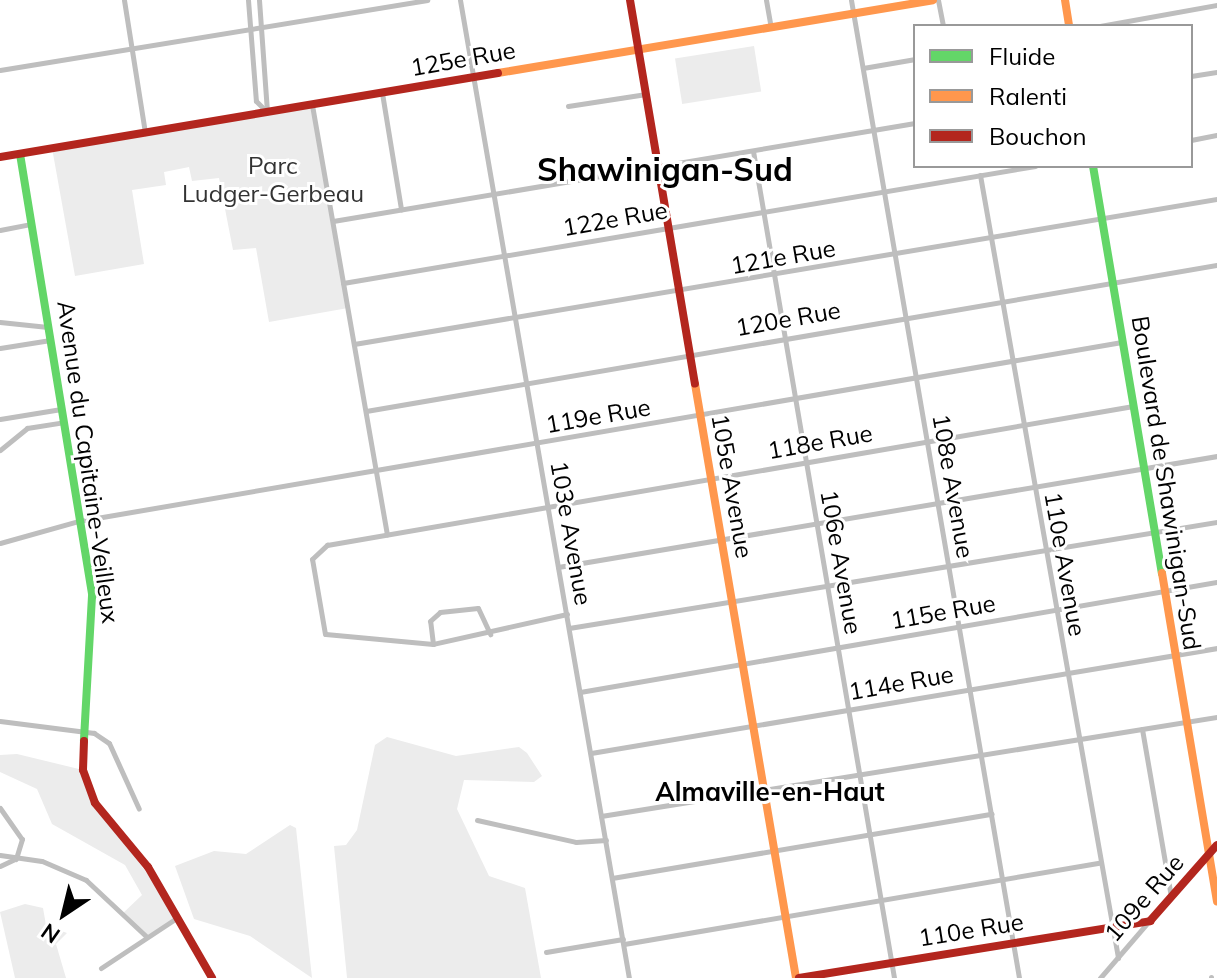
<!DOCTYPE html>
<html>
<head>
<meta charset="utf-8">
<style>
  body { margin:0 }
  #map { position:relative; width:1217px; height:978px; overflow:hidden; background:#fff; font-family:Mulish,sans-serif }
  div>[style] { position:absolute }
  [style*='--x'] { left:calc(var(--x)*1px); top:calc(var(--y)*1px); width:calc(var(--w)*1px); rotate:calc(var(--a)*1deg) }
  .green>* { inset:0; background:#ececec; transform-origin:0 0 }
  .street>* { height:5px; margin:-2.5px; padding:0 2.5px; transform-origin:2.5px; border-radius:2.5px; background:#bebebe }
  .fast>* { height:8px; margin:-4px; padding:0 4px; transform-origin:4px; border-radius:4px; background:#63d668 }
  .slow>* { height:8px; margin:-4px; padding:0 4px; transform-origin:4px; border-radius:4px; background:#ff974d }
  .jam>* { height:8px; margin:-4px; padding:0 4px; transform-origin:4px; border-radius:4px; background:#b3261e }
  span { translate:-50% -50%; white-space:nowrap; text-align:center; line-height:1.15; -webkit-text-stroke:6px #fff; paint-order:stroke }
  .street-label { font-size:24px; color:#000 }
  .park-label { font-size:24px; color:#333 }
  .neighbourhood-label { font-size:26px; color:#000; font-weight:700 }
  .district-label { font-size:32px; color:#000; font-weight:700 }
  .legend { position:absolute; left:913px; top:24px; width:280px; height:144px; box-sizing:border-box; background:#fff; border:2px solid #999; margin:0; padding:10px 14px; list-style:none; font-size:24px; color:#000 }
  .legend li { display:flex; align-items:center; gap:16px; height:40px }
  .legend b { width:40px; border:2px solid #999 }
  .north { position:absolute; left:24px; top:874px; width:80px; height:80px; -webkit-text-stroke:6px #fff; paint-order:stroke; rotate:215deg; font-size:22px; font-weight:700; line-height:32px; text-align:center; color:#000 }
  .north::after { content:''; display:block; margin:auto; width:28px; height:36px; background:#000; clip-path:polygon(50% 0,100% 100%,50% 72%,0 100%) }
</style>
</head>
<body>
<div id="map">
  <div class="green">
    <div style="left:754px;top:46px;width:46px;height:80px;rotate:81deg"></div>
    <div style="clip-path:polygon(312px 104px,348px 308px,269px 322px,256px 248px,233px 250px,219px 178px,192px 181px,189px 167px,164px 172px,166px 185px,132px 190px,144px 264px,75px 276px,52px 148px)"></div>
    <div style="clip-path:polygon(387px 737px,456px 756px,519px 747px,527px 753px,542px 776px,534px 782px,464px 780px,457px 809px,489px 876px,525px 888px,541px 978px,347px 978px,334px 846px,346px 845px,357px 830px,375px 745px)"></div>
    <div style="clip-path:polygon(17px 754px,83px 770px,95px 804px,179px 916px,147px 937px,121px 915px,142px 895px,125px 865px,52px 824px,37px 789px,0 772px,0 755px)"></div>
    <div style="clip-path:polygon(290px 825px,296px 828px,312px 978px,250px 936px,194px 919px,175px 866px,214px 851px,246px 854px)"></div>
    <div style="clip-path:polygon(25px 904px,43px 908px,46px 925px,67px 933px,56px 944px,66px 978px,15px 978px,0 912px)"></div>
  </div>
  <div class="street">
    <div style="--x:124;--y:0;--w:135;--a:81"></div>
    <div style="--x:248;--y:0;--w:101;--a:85.5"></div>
    <div style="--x:256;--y:101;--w:16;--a:45"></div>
    <div style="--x:259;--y:0;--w:111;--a:85.9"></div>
    <div style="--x:460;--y:0;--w:992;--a:80.2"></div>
    <div style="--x:766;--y:0;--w:27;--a:80"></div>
    <div style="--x:851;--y:0;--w:992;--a:80.25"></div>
    <div style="--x:938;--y:0;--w:26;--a:79"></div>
    <div style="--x:1100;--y:26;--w:119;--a:-10.2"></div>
    <div style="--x:863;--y:68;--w:53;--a:-9.8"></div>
    <div style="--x:0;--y:70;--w:433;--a:-9.3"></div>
    <div style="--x:1191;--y:76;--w:26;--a:-9"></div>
    <div style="--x:382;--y:93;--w:118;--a:80.7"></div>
    <div style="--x:312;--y:105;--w:436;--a:80.1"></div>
    <div style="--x:568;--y:106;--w:79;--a:-8.7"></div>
    <div style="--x:1191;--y:140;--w:26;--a:-11"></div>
    <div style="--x:753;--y:151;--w:839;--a:80.32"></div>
    <div style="--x:980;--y:175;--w:795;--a:80"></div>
    <div style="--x:333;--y:221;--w:590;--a:-9.56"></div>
    <div style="--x:0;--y:230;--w:32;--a:-11"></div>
    <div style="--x:343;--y:283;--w:702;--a:-9.6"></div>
    <div style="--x:0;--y:322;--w:48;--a:5.9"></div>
    <div style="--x:354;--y:344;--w:875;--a:-9.54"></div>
    <div style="--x:0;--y:348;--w:51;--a:-9.1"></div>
    <div style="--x:366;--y:411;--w:863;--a:-9.74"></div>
    <div style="--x:0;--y:419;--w:62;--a:-9.3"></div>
    <div style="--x:0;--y:450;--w:35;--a:-39"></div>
    <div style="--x:27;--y:428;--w:36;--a:-9"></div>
    <div style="--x:0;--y:543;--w:82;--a:-15.6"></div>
    <div style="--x:79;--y:521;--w:1058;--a:-9.74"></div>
    <div style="--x:558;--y:567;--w:668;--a:-9.56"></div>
    <div style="--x:567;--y:614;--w:137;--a:167.4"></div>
    <div style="--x:433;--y:644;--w:108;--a:-174.7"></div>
    <div style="--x:325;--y:634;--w:76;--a:-99.8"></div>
    <div style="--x:312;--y:559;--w:21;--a:-43"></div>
    <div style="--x:327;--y:545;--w:818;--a:-9.78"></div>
    <div style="--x:569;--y:628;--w:657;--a:-9.29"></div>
    <div style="--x:433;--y:644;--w:23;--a:-97"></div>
    <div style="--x:430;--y:621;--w:13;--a:-42"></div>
    <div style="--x:440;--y:612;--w:38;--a:-6"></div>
    <div style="--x:478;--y:608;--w:29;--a:65"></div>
    <div style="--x:580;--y:692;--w:646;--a:-9.8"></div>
    <div style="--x:0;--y:721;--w:95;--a:7.3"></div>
    <div style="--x:94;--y:733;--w:18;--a:34"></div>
    <div style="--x:109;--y:743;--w:72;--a:65.6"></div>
    <div style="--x:1142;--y:729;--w:170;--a:80.2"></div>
    <div style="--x:591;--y:753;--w:635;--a:-9.52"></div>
    <div style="--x:0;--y:808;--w:38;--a:55"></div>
    <div style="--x:22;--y:839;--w:21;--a:107"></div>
    <div style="--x:601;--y:816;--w:624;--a:-9.13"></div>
    <div style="--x:477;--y:820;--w:101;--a:12.5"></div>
    <div style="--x:576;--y:842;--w:30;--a:-4"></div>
    <div style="--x:0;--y:855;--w:42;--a:8.1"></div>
    <div style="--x:42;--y:861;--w:48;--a:23.4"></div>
    <div style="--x:86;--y:880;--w:83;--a:43.1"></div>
    <div style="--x:0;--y:866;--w:17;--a:-25"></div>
    <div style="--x:612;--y:878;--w:385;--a:-9.6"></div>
    <div style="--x:624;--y:944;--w:482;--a:-9.7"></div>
    <div style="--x:546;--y:952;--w:78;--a:-9.6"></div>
    <div style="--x:101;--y:968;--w:92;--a:-33.5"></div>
    <div style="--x:1211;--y:977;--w:1;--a:90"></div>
    <div style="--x:1100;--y:978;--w:75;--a:-49.3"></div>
  </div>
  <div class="fast">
    <div style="--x:20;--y:154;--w:448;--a:80.7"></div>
    <div style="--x:92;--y:596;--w:145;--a:93.2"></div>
    <div style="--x:1093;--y:166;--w:413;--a:80.4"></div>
  </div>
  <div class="slow">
    <div style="--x:1065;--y:0;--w:26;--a:81"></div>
    <div style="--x:498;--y:73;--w:441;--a:-9.5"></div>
    <div style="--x:695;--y:384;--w:603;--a:80.35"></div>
    <div style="--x:1162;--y:573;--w:333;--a:80.5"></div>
  </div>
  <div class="jam">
    <div style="--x:630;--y:0;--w:389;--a:80.4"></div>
    <div style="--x:0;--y:157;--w:505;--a:-9.57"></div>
    <div style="--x:84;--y:741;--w:29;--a:92"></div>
    <div style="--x:83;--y:770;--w:35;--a:70"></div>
    <div style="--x:95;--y:803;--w:83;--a:50.4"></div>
    <div style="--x:148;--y:867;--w:128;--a:60"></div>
    <div style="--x:799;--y:978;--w:356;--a:-9.2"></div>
    <div style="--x:1150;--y:921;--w:101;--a:-48.6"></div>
  </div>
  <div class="street-label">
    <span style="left:463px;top:59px;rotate:-10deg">125e Rue</span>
    <span style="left:615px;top:219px;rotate:-10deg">122e Rue</span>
    <span style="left:783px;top:257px;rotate:-10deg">121e Rue</span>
    <span style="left:788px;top:319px;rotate:-10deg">120e Rue</span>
    <span style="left:598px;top:416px;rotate:-10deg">119e Rue</span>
    <span style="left:820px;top:442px;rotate:-10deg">118e Rue</span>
    <span style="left:88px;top:462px;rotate:82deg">Avenue du Capitaine-Veilleux</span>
    <span style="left:1166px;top:483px;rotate:81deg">Boulevard de Shawinigan-Sud</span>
    <span style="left:732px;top:486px;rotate:80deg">105e Avenue</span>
    <span style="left:953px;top:486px;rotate:80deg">108e Avenue</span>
    <span style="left:571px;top:533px;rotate:80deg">103e Avenue</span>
    <span style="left:841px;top:562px;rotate:80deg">106e Avenue</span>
    <span style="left:1065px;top:564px;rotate:80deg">110e Avenue</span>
    <span style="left:943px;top:612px;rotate:-10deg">115e Rue</span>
    <span style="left:901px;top:683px;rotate:-10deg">114e Rue</span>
    <span style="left:1144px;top:898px;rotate:-49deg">109e Rue</span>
    <span style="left:971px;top:930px;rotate:-9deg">110e Rue</span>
  </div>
  <div class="park-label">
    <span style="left:273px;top:180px">Parc<br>Ludger-Gerbeau</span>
  </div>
  <div class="neighbourhood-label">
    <span style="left:770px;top:792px">Almaville-en-Haut</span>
  </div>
  <div class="district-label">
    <span style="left:665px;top:169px">Shawinigan-Sud</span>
  </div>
  <ul class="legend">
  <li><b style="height:10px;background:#63d668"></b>Fluide</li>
  <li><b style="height:10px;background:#ff974d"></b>Ralenti</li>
  <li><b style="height:10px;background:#b3261e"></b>Bouchon</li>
  </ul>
  <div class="north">N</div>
</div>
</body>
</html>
